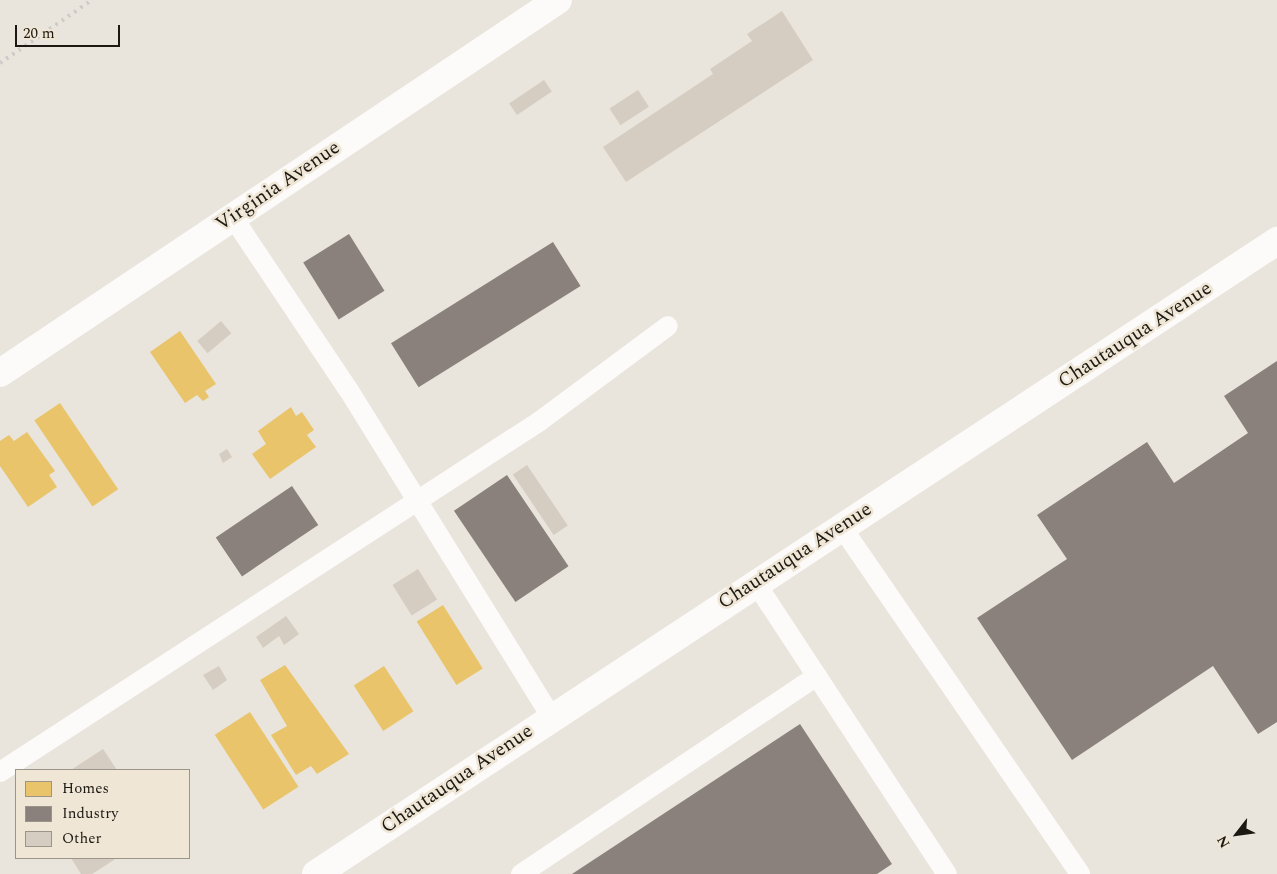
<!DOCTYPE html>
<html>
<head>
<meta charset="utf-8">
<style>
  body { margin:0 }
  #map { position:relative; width:1277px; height:874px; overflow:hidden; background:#e9e5dc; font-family:Spectral,serif }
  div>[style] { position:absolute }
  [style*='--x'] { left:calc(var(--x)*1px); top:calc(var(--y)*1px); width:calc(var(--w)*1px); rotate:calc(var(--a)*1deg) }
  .homes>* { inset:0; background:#e9c46a; transform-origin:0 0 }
  .industry>* { inset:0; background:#8a817c; transform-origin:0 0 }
  .building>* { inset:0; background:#d6cdc2; transform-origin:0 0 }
  .lane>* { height:20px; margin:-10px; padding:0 10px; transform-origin:10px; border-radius:10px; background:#fcfbfa }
  .street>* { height:28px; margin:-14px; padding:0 14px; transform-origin:14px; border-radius:14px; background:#fcfbfa }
  .secondary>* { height:28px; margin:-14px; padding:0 14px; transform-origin:14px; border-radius:14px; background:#fcfbfa }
  .rail>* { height:4px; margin-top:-2px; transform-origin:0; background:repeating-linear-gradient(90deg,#ceccc9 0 2.5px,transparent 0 7.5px) }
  span { translate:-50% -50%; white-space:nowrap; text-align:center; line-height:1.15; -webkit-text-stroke:5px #efe6d6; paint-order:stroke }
  .street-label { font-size:20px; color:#1c1913 }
  .legend { position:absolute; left:15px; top:769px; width:175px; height:90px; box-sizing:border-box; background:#efe6d6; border:1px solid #9b9488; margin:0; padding:6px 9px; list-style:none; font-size:15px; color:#1c1913 }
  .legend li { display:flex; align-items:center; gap:10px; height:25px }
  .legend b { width:25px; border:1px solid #9b9488 }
  .north { position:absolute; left:1212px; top:809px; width:50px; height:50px; -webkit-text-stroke:4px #efe6d6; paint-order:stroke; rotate:240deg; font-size:14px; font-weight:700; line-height:20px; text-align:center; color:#1c1913 }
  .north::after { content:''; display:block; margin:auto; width:18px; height:22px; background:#1c1913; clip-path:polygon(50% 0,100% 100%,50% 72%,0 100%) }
  .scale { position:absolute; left:15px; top:25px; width:105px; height:22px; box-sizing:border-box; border:2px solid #1c1913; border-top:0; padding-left:6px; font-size:15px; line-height:18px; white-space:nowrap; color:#1c1913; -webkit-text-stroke:4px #efe6d6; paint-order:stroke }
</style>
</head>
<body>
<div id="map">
  <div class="homes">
    <div style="clip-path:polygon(180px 331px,216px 384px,205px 391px,209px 397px,203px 401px,197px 395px,185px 403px,150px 352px)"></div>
    <div style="left:60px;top:403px;width:104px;height:31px;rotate:56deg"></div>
    <div style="clip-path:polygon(291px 407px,296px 416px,302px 412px,314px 430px,307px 435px,316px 447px,270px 479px,252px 454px,266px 444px,258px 431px)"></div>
    <div style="clip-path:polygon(27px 432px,55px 471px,49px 475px,57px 487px,28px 507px,0 466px,0 441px,9px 435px,14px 441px)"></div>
    <div style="left:443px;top:605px;width:75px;height:31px;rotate:58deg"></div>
    <div style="clip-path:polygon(285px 665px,349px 754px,317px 774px,311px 766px,296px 775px,271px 735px,287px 726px,260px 680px)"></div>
    <div style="left:384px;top:666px;width:54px;height:36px;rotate:57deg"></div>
    <div style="left:250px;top:712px;width:89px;height:42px;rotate:57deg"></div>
  </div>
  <div class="industry">
    <div style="left:349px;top:234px;width:67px;height:54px;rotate:58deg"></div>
    <div style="left:553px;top:242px;width:52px;height:191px;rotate:58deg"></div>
    <div style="clip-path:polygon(1277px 361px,1277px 722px,1258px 734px,1213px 666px,1072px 760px,977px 618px,1067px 559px,1037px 515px,1147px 442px,1174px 483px,1248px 433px,1224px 396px)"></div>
    <div style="left:507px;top:475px;width:110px;height:64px;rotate:56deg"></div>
    <div style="left:292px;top:486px;width:47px;height:92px;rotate:56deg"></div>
    <div style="clip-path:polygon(800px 724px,892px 864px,877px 874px,572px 874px)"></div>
  </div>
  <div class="building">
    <div style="clip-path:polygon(782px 11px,813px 60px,626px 182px,603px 147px,713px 74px,710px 69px,752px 41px,747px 34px)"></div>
    <div style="left:544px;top:80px;width:14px;height:42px;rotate:56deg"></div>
    <div style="left:638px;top:90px;width:20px;height:34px;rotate:57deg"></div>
    <div style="left:221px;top:321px;width:16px;height:31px;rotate:50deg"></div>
    <div style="clip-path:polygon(227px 449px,232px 457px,223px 463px,219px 454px)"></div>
    <div style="left:527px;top:465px;width:73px;height:17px;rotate:56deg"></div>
    <div style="left:418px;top:569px;width:36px;height:30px;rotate:58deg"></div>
    <div style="clip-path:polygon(286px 616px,299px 634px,284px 645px,279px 636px,263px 648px,256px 637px)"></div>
    <div style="clip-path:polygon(219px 666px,227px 680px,213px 690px,203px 675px)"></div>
    <div style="clip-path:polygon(103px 749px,117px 770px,71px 770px)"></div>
    <div style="clip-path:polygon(71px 858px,117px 858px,92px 874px,81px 874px)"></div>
  </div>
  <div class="lane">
    <div style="--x:232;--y:216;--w:208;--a:56.2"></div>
    <div style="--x:348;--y:389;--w:385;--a:58.2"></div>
    <div style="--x:841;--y:526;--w:422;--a:55.5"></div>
    <div style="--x:755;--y:582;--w:349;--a:56.7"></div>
    <div style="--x:0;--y:772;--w:644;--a:-33.02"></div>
    <div style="--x:540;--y:421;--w:159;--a:-36.6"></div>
    <div style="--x:521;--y:874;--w:356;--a:-33.8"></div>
  </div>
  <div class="street">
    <div style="--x:316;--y:874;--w:1151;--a:-33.37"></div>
  </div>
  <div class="secondary">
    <div style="--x:0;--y:373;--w:671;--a:-33.76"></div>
  </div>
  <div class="rail">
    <div style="--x:0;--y:63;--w:112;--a:-34.4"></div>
  </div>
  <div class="street-label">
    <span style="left:278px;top:186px;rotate:-34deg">Virginia Avenue</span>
    <span style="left:1135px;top:335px;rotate:-33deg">Chautauqua Avenue</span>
    <span style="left:795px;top:556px;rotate:-33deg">Chautauqua Avenue</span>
    <span style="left:457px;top:779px;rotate:-34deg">Chautauqua Avenue</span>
  </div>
  <ul class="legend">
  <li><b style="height:14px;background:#e9c46a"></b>Homes</li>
  <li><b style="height:14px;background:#8a817c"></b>Industry</li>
  <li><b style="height:14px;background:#d6cdc2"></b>Other</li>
  </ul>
  <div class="north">N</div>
  <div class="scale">20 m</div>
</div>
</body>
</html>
